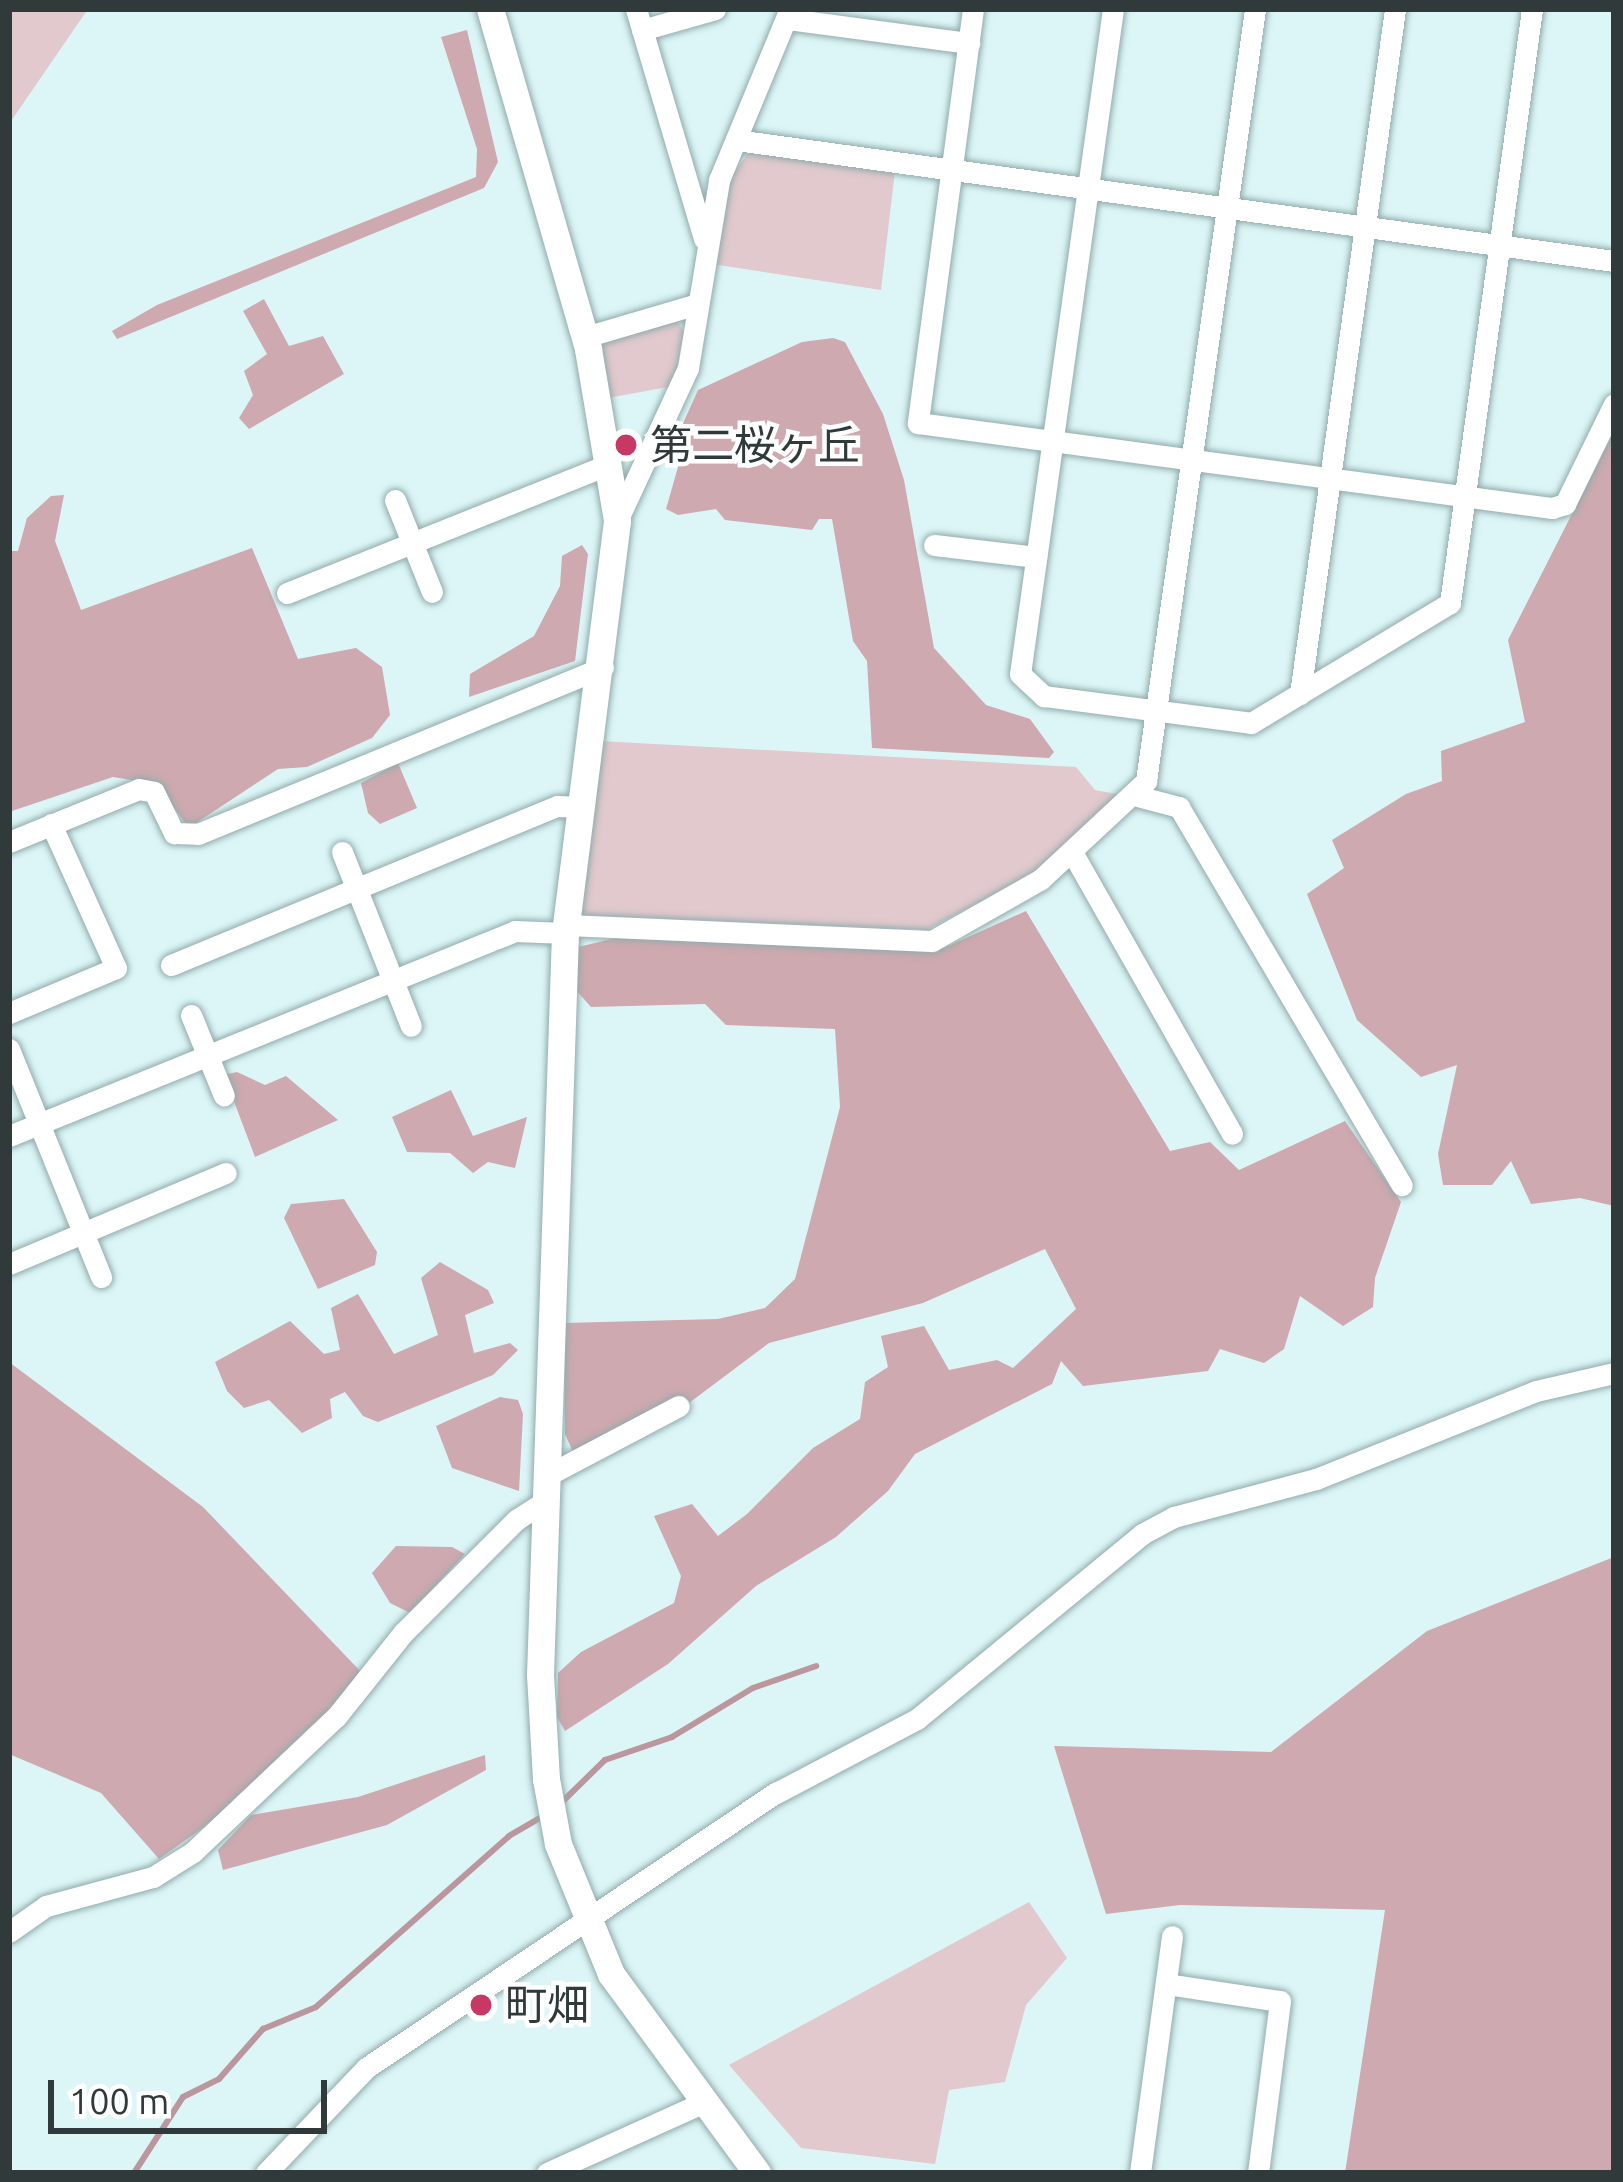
<!DOCTYPE html>
<html>
<head>
<meta charset="utf-8">
<style>
  body { margin:0 }
  #map { position:relative; width:1623px; height:2182px; overflow:hidden; background:#dcf6f7; font-family:Ubuntu,"Noto Sans JP",sans-serif }
  div>[style] { position:absolute }
  [style*='--x'] { left:calc(var(--x)*1px); top:calc(var(--y)*1px); width:calc(var(--w)*1px); rotate:calc(var(--a)*1deg) }
  .green>* { inset:0; background:#e1c9cd }
  .forest>* { inset:0; background:#cea9af }
  .stream>* { height:6px; margin:-3px; padding:0 3px; transform-origin:3px; border-radius:3px; background:#bb979d }
  .roads { filter:drop-shadow(0 0 3px #92abac) drop-shadow(0 0 3px #92abac) }
  .minor>* { height:21px; margin:-10.5px; padding:0 10.5px; transform-origin:10.5px; border-radius:10.5px; background:#fff }
  .tertiary>* { height:27px; margin:-13.5px; padding:0 13.5px; transform-origin:13.5px; border-radius:13.5px; background:#fff }
  .dots>* { width:33px; height:33px; translate:-50% -50%; box-sizing:border-box; border:6px solid #fff; border-radius:50% }
  span { translate:-50% -50%; white-space:nowrap; text-align:center; line-height:1.15; -webkit-text-stroke:9px #fff; paint-order:stroke }
  .poi-label { font-size:42px; color:#303a3a }
  .left { translate:0 -50%; text-align:left }
  .frame { position:absolute; inset:0; border:12px solid #303a3a; pointer-events:none }
  .scale { position:absolute; left:48px; top:2080px; width:279px; height:54px; box-sizing:border-box; border:6px solid #303a3a; border-top:0; padding-left:15px; font-size:36px; line-height:42px; white-space:nowrap; color:#303a3a; -webkit-text-stroke:9px #fff; paint-order:stroke }
</style>
</head>
<body>
<div id="map">
  <div class="green">
    <div style="clip-path:polygon(9px 9px,88px 9px,9px 124px)"></div>
    <div style="clip-path:polygon(750px 151px,895px 171px,881px 290px,712px 264px,729px 179px)"></div>
    <div style="clip-path:polygon(677px 320px,684px 333px,673px 386px,608px 398px,597px 348px,605px 336px)"></div>
    <div style="clip-path:polygon(600px 741px,1076px 767px,1095px 790px,1122px 795px,1036px 872px,926px 930px,580px 915px)"></div>
    <div style="clip-path:polygon(1029px 1902px,1067px 1958px,1026px 2005px,1005px 2082px,949px 2090px,935px 2164px,801px 2148px,729px 2065px)"></div>
  </div>
  <div class="forest">
    <div style="clip-path:polygon(467px 30px,498px 162px,484px 188px,117px 339px,112px 331px,157px 305px,476px 177px,477px 149px,441px 37px)"></div>
    <div style="clip-path:polygon(264px 299px,289px 346px,323px 336px,344px 374px,249px 429px,239px 418px,253px 395px,244px 371px,267px 354px,243px 311px)"></div>
    <div style="clip-path:polygon(833px 338px,845px 342px,883px 414px,904px 480px,934px 648px,986px 705px,1030px 719px,1054px 752px,1049px 758px,872px 748px,867px 661px,853px 641px,832px 519px,819px 519px,812px 530px,725px 520px,716px 509px,678px 515px,666px 509px,682px 453px,680px 430px,698px 390px,802px 342px)"></div>
    <div style="clip-path:polygon(1614px 431px,1614px 1206px,1580px 1198px,1531px 1204px,1511px 1161px,1492px 1185px,1443px 1185px,1438px 1154px,1457px 1065px,1421px 1077px,1357px 1020px,1307px 894px,1344px 868px,1332px 840px,1406px 794px,1442px 781px,1441px 751px,1525px 722px,1508px 640px)"></div>
    <div style="clip-path:polygon(64px 495px,55px 541px,81px 610px,252px 548px,298px 659px,356px 648px,382px 667px,390px 715px,372px 738px,307px 767px,278px 769px,196px 823px,186px 824px,156px 784px,113px 777px,9px 812px,9px 551px,18px 551px,27px 518px,51px 496px)"></div>
    <div style="clip-path:polygon(582px 545px,588px 554px,575px 661px,469px 697px,470px 674px,534px 636px,560px 586px,562px 556px)"></div>
    <div style="clip-path:polygon(398px 763px,417px 808px,380px 824px,368px 813px,361px 783px)"></div>
    <div style="clip-path:polygon(1026px 911px,1170px 1151px,1210px 1142px,1239px 1170px,1345px 1121px,1401px 1202px,1375px 1278px,1373px 1307px,1343px 1326px,1300px 1296px,1284px 1349px,1264px 1363px,1220px 1349px,1208px 1371px,1083px 1386px,1061px 1361px,1052px 1384px,915px 1454px,888px 1491px,836px 1537px,756px 1586px,668px 1664px,565px 1731px,557px 1717px,558px 1673px,581px 1652px,674px 1603px,681px 1576px,654px 1516px,692px 1504px,718px 1536px,747px 1514px,813px 1448px,860px 1419px,865px 1382px,888px 1367px,881px 1336px,924px 1326px,949px 1370px,997px 1360px,1013px 1368px,1076px 1309px,1045px 1249px,923px 1303px,769px 1343px,661px 1424px,579px 1465px,565px 1434px,564px 1323px,718px 1319px,765px 1308px,795px 1279px,840px 1107px,835px 1029px,726px 1025px,705px 1004px,591px 1007px,574px 988px,578px 947px,616px 938px,935px 952px)"></div>
    <div style="clip-path:polygon(237px 1072px,265px 1085px,286px 1076px,338px 1120px,255px 1157px,224px 1075px)"></div>
    <div style="clip-path:polygon(451px 1090px,473px 1136px,527px 1117px,515px 1168px,488px 1162px,473px 1173px,450px 1153px,407px 1152px,392px 1117px)"></div>
    <div style="clip-path:polygon(344px 1199px,377px 1252px,375px 1265px,318px 1289px,284px 1218px,291px 1204px)"></div>
    <div style="clip-path:polygon(440px 1262px,488px 1290px,494px 1303px,465px 1315px,474px 1353px,510px 1343px,518px 1350px,493px 1375px,378px 1422px,363px 1416px,345px 1392px,330px 1399px,332px 1418px,302px 1433px,269px 1400px,244px 1408px,227px 1391px,215px 1362px,290px 1321px,324px 1354px,340px 1350px,331px 1308px,358px 1294px,394px 1354px,438px 1335px,421px 1278px)"></div>
    <div style="clip-path:polygon(9px 1362px,203px 1507px,365px 1676px,211px 1822px,159px 1859px,101px 1793px,9px 1754px)"></div>
    <div style="clip-path:polygon(500px 1397px,518px 1400px,523px 1414px,519px 1491px,452px 1468px,436px 1426px)"></div>
    <div style="clip-path:polygon(396px 1546px,452px 1547px,465px 1554px,410px 1613px,390px 1603px,372px 1573px)"></div>
    <div style="clip-path:polygon(1614px 1557px,1614px 2173px,1345px 2173px,1385px 1910px,1180px 1905px,1106px 1914px,1054px 1746px,1271px 1752px,1427px 1631px)"></div>
    <div style="clip-path:polygon(485px 1755px,486px 1770px,387px 1825px,223px 1870px,218px 1850px,251px 1815px,358px 1797px)"></div>
  </div>
  <div class="stream">
    <div style="--x:560;--y:1804;--w:63;--a:-44.4"></div>
    <div style="--x:605;--y:1760;--w:71;--a:-18.9"></div>
    <div style="--x:672;--y:1737;--w:95;--a:-31.2"></div>
    <div style="--x:753;--y:1688;--w:67;--a:-19.2"></div>
    <div style="--x:134;--y:2173;--w:90;--a:-57.2"></div>
    <div style="--x:183;--y:2097;--w:40;--a:-26.6"></div>
    <div style="--x:219;--y:2079;--w:67;--a:-48.7"></div>
    <div style="--x:263;--y:2029;--w:57;--a:-22.5"></div>
    <div style="--x:316;--y:2007;--w:258;--a:-41.5"></div>
    <div style="--x:509;--y:1836;--w:42;--a:-30.3"></div>
  </div>
  <div class="roads">
    <div class="minor">
      <div style="--x:636;--y:9;--w:240;--a:73.5"></div>
      <div style="--x:973;--y:9;--w:418;--a:97.6"></div>
      <div style="--x:918;--y:423;--w:640;--a:7.64"></div>
      <div style="--x:1552;--y:508;--w:14;--a:-17"></div>
      <div style="--x:1565;--y:504;--w:111;--a:-63.9"></div>
      <div style="--x:1113;--y:9;--w:671;--a:97.96"></div>
      <div style="--x:1020;--y:674;--w:33;--a:43"></div>
      <div style="--x:1044;--y:696;--w:209;--a:7.4"></div>
      <div style="--x:1251;--y:723;--w:232;--a:-31.1"></div>
      <div style="--x:1450;--y:603;--w:600;--a:-82.14"></div>
      <div style="--x:788;--y:19;--w:183;--a:7.6"></div>
      <div style="--x:642;--y:30;--w:76;--a:-16"></div>
      <div style="--x:736;--y:140;--w:886;--a:7.85"></div>
      <div style="--x:585;--y:337;--w:117;--a:-16.4"></div>
      <div style="--x:395;--y:500;--w:99;--a:68.1"></div>
      <div style="--x:617;--y:521;--w:169;--a:-65.1"></div>
      <div style="--x:688;--y:368;--w:191;--a:-80.6"></div>
      <div style="--x:719;--y:180;--w:185;--a:-67.5"></div>
      <div style="--x:934;--y:545;--w:103;--a:6.7"></div>
      <div style="--x:287;--y:593;--w:348;--a:-21.8"></div>
      <div style="--x:1300;--y:694;--w:692;--a:-82.1"></div>
      <div style="--x:1134;--y:795;--w:47;--a:14.9"></div>
      <div style="--x:1179;--y:807;--w:439;--a:59.5"></div>
      <div style="--x:9;--y:842;--w:140;--a:-22.2"></div>
      <div style="--x:139;--y:789;--w:15;--a:11"></div>
      <div style="--x:154;--y:792;--w:46;--a:64"></div>
      <div style="--x:174;--y:833;--w:24;--a:2"></div>
      <div style="--x:198;--y:834;--w:438;--a:-22.4"></div>
      <div style="--x:342;--y:852;--w:187;--a:68.4"></div>
      <div style="--x:1072;--y:852;--w:324;--a:60.4"></div>
      <div style="--x:566;--y:925;--w:366;--a:2.5"></div>
      <div style="--x:932;--y:941;--w:125;--a:-29.6"></div>
      <div style="--x:1041;--y:879;--w:144;--a:-43"></div>
      <div style="--x:1146;--y:781;--w:780;--a:-81.96"></div>
      <div style="--x:171;--y:965;--w:417;--a:-22.4"></div>
      <div style="--x:557;--y:806;--w:26;--a:2"></div>
      <div style="--x:9;--y:1013;--w:116;--a:-22.8"></div>
      <div style="--x:116;--y:968;--w:158;--a:-114.3"></div>
      <div style="--x:191;--y:1015;--w:87;--a:67.8"></div>
      <div style="--x:9;--y:1049;--w:246;--a:68"></div>
      <div style="--x:9;--y:1136;--w:546;--a:-22.05"></div>
      <div style="--x:515;--y:931;--w:50;--a:2.3"></div>
      <div style="--x:9;--y:1264;--w:235;--a:-22.8"></div>
      <div style="--x:546;--y:1476;--w:150;--a:-27.8"></div>
      <div style="--x:9;--y:1932;--w:45;--a:-35.1"></div>
      <div style="--x:46;--y:1906;--w:111;--a:-15.2"></div>
      <div style="--x:153;--y:1877;--w:47;--a:-32"></div>
      <div style="--x:193;--y:1852;--w:197;--a:-43.4"></div>
      <div style="--x:336;--y:1717;--w:107;--a:-51.4"></div>
      <div style="--x:403;--y:1633;--w:160;--a:-45"></div>
      <div style="--x:516;--y:1520;--w:35;--a:-33"></div>
      <div style="--x:1166;--y:1984;--w:115;--a:8.5"></div>
      <div style="--x:1280;--y:2001;--w:173;--a:97.3"></div>
      <div style="--x:266;--y:2173;--w:145;--a:-46.4"></div>
      <div style="--x:366;--y:2068;--w:494;--a:-33.9"></div>
      <div style="--x:776;--y:1793;--w:159;--a:-27.7"></div>
      <div style="--x:917;--y:1719;--w:291;--a:-39.4"></div>
      <div style="--x:1142;--y:1534;--w:36;--a:-28"></div>
      <div style="--x:1174;--y:1517;--w:147;--a:-15"></div>
      <div style="--x:1316;--y:1479;--w:237;--a:-21.8"></div>
      <div style="--x:1536;--y:1391;--w:80;--a:-13"></div>
      <div style="--x:547;--y:2173;--w:172;--a:-24.3"></div>
      <div style="--x:1140;--y:2173;--w:239;--a:-82.3"></div>
    </div>
    <div class="tertiary">
      <div style="--x:490;--y:9;--w:354;--a:73.9"></div>
      <div style="--x:588;--y:349;--w:174;--a:80.4"></div>
      <div style="--x:617;--y:521;--w:415;--a:97.2"></div>
      <div style="--x:565;--y:933;--w:742;--a:91.93"></div>
      <div style="--x:540;--y:1675;--w:104;--a:86.7"></div>
      <div style="--x:546;--y:1779;--w:66;--a:79.5"></div>
      <div style="--x:558;--y:1844;--w:140;--a:67.8"></div>
      <div style="--x:611;--y:1974;--w:247;--a:53.7"></div>
    </div>
  </div>
  <div class="dots">
    <div style="left:626px;top:445px;background:#c73964"></div>
    <div style="left:481px;top:2005px;background:#c73964"></div>
  </div>
  <div class="poi-label">
    <span class="left" style="left:650px;top:445px">第二桜ヶ丘</span>
    <span class="left" style="left:505px;top:2005px">町畑</span>
  </div>
  <div class="frame"></div>
  <div class="scale">100 m</div>
</div>
</body>
</html>
